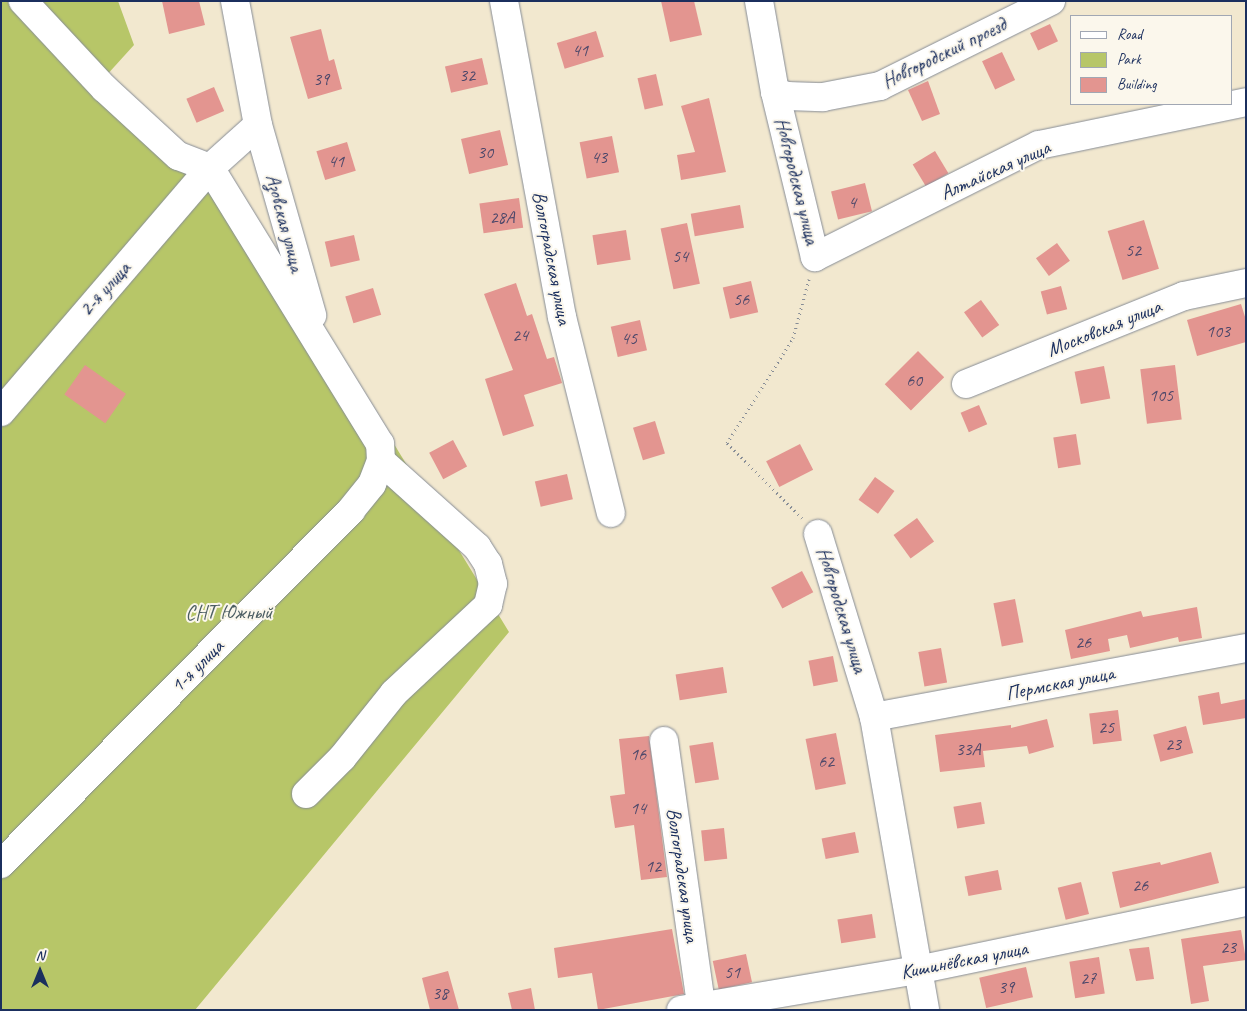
<!DOCTYPE html>
<html>
<head>
<meta charset="utf-8">
<style>
  body { margin:0 }
  #map { position:relative; width:1247px; height:1011px; overflow:hidden; background:#f2e8cf; font-family:Caveat,sans-serif }
  div>[style] { position:absolute }
  [style*='--x'] { left:calc(var(--x)*1px); top:calc(var(--y)*1px); width:calc(var(--w)*1px); rotate:calc(var(--a)*1deg) }
  .green>* { inset:0; background:#b7c668 }
  .building>* { inset:0; background:#e39590; transform-origin:0 0 }
  .path>* { height:3px; margin-top:-1.5px; transform-origin:0; background:repeating-linear-gradient(90deg,#868c96 0 1px,transparent 0 5px) }
  .roads { filter:drop-shadow(0 0 1px #868c96) drop-shadow(0 0 1px #868c96) }
  .minor>* { height:28px; margin:-14px; padding:0 14px; transform-origin:14px; border-radius:14px; background:#fff }
  span { translate:-50% -50%; white-space:nowrap; text-align:center; line-height:1.15; -webkit-text-stroke:4px #fbf7ec; paint-order:stroke }
  .number-label { font-size:18px; color:#4d486a }
  .number-label span { -webkit-text-stroke-width:0 }
  .street-label { font-size:20px; color:#1b2f5e }
  .park-label { font-size:20px; color:#4a5c61 }
  .frame { position:absolute; inset:0; border:2px solid #1b2f5e; pointer-events:none }
  .legend { position:absolute; left:1070px; top:15px; width:162px; height:90px; box-sizing:border-box; background:#fbf7ec; border:1px solid #a1a7b3; margin:0; padding:6px 9px; list-style:none; font-size:15px; color:#1b2f5e }
  .legend li { display:flex; align-items:center; gap:10px; height:25px }
  .legend b { width:25px; border:1px solid #a1a7b3 }
  .north { position:absolute; left:15px; top:946px; width:50px; height:50px; -webkit-text-stroke:4px #fbf7ec; paint-order:stroke; rotate:0deg; font-size:14px; font-weight:700; line-height:20px; text-align:center; color:#1b2f5e }
  .north::after { content:''; display:block; margin:auto; width:18px; height:22px; background:#1b2f5e; clip-path:polygon(50% 0,100% 100%,50% 72%,0 100%) }
</style>
</head>
<body>
<div id="map">
  <div class="green">
    <div style="clip-path:polygon(1px 1px,118px 1px,134px 45px,105px 77px,241px 194px,509px 632px,195px 1010px,1px 1010px)"></div>
  </div>
  <div class="building">
    <div style="clip-path:polygon(162px 1px,199px 1px,205px 25px,169px 34px)"></div>
    <div style="clip-path:polygon(661px 1px,694px 1px,702px 35px,670px 42px)"></div>
    <div style="left:1050px;top:24px;width:19px;height:22px;rotate:65deg"></div>
    <div style="clip-path:polygon(321px 29px,329px 61px,334px 59px,342px 89px,308px 99px,290px 37px)"></div>
    <div style="left:596px;top:31px;width:27px;height:41px;rotate:73deg"></div>
    <div style="left:1002px;top:52px;width:31px;height:22px;rotate:65deg"></div>
    <div style="left:482px;top:58px;width:27px;height:38px;rotate:77deg"></div>
    <div style="left:656px;top:74px;width:32px;height:19px;rotate:77deg"></div>
    <div style="clip-path:polygon(928px 81px,940px 114px,922px 121px,908px 90px)"></div>
    <div style="left:214px;top:87px;width:26px;height:30px;rotate:67deg"></div>
    <div style="clip-path:polygon(709px 98px,726px 172px,681px 180px,677px 155px,695px 152px,681px 106px)"></div>
    <div style="left:500px;top:130px;width:36px;height:40px;rotate:77deg"></div>
    <div style="left:612px;top:136px;width:37px;height:33px;rotate:79deg"></div>
    <div style="left:347px;top:142px;width:30px;height:32px;rotate:73deg"></div>
    <div style="left:935px;top:151px;width:26px;height:26px;rotate:59deg"></div>
    <div style="left:865px;top:183px;width:29px;height:35px;rotate:76deg"></div>
    <div style="left:519px;top:198px;width:30px;height:40px;rotate:82deg"></div>
    <div style="left:740px;top:205px;width:23px;height:50px;rotate:80deg"></div>
    <div style="left:1144px;top:220px;width:51px;height:38px;rotate:73deg"></div>
    <div style="left:687px;top:223px;width:62px;height:27px;rotate:78deg"></div>
    <div style="left:626px;top:230px;width:30px;height:34px;rotate:81deg"></div>
    <div style="left:354px;top:235px;width:26px;height:30px;rotate:77deg"></div>
    <div style="left:1057px;top:243px;width:22px;height:26px;rotate:54deg"></div>
    <div style="left:751px;top:281px;width:32px;height:29px;rotate:77deg"></div>
    <div style="clip-path:polygon(516px 283px,527px 316px,532px 314px,547px 359px,554px 357px,562px 383px,524px 395px,534px 426px,503px 436px,485px 379px,513px 370px,484px 294px)"></div>
    <div style="left:1061px;top:286px;width:24px;height:21px;rotate:75deg"></div>
    <div style="left:373px;top:288px;width:28px;height:29px;rotate:73deg"></div>
    <div style="left:981px;top:300px;width:31px;height:21px;rotate:54deg"></div>
    <div style="clip-path:polygon(1241px 304px,1246px 320px,1246px 342px,1197px 356px,1187px 320px)"></div>
    <div style="left:640px;top:320px;width:31px;height:30px;rotate:77deg"></div>
    <div style="left:918px;top:351px;width:37px;height:47px;rotate:45deg"></div>
    <div style="left:85px;top:365px;width:50px;height:36px;rotate:35deg"></div>
    <div style="left:1175px;top:365px;width:55px;height:35px;rotate:83deg"></div>
    <div style="left:1104px;top:366px;width:33px;height:30px;rotate:79deg"></div>
    <div style="left:979px;top:405px;width:21px;height:20px;rotate:67deg"></div>
    <div style="left:655px;top:421px;width:34px;height:23px;rotate:73deg"></div>
    <div style="left:1076px;top:434px;width:31px;height:23px;rotate:81deg"></div>
    <div style="left:453px;top:440px;width:30px;height:27px;rotate:62deg"></div>
    <div style="left:800px;top:444px;width:29px;height:38px;rotate:63deg"></div>
    <div style="left:567px;top:474px;width:26px;height:33px;rotate:77deg"></div>
    <div style="left:875px;top:477px;width:24px;height:28px;rotate:36deg"></div>
    <div style="left:917px;top:518px;width:29px;height:29px;rotate:54deg"></div>
    <div style="left:802px;top:571px;width:24px;height:35px;rotate:62deg"></div>
    <div style="left:1015px;top:599px;width:44px;height:22px;rotate:79deg"></div>
    <div style="clip-path:polygon(1197px 607px,1202px 638px,1179px 642px,1178px 637px,1130px 648px,1127px 635px,1108px 639px,1110px 651px,1071px 659px,1065px 630px,1141px 611px,1143px 617px)"></div>
    <div style="left:941px;top:648px;width:35px;height:23px;rotate:80deg"></div>
    <div style="left:833px;top:656px;width:26px;height:25px;rotate:79deg"></div>
    <div style="left:723px;top:667px;width:26px;height:48px;rotate:81deg"></div>
    <div style="clip-path:polygon(1219px 692px,1221px 704px,1246px 699px,1246px 718px,1203px 725px,1198px 696px)"></div>
    <div style="left:1118px;top:710px;width:31px;height:29px;rotate:83deg"></div>
    <div style="clip-path:polygon(1047px 719px,1054px 747px,1029px 754px,1027px 746px,983px 751px,985px 767px,940px 772px,935px 735px,1011px 725px,1011px 728px)"></div>
    <div style="left:1186px;top:726px;width:28px;height:34px;rotate:75deg"></div>
    <div style="left:836px;top:733px;width:52px;height:31px;rotate:79deg"></div>
    <div style="clip-path:polygon(649px 736px,667px 877px,641px 880px,634px 825px,615px 828px,610px 796px,625px 794px,619px 739px)"></div>
    <div style="left:713px;top:742px;width:38px;height:24px;rotate:81deg"></div>
    <div style="left:981px;top:802px;width:22px;height:28px;rotate:80deg"></div>
    <div style="left:724px;top:828px;width:31px;height:23px;rotate:84deg"></div>
    <div style="left:855px;top:832px;width:21px;height:34px;rotate:79deg"></div>
    <div style="clip-path:polygon(1211px 852px,1219px 883px,1120px 908px,1112px 872px,1160px 862px,1161px 865px)"></div>
    <div style="left:998px;top:870px;width:20px;height:34px;rotate:79deg"></div>
    <div style="left:1081px;top:882px;width:33px;height:24px;rotate:76deg"></div>
    <div style="left:872px;top:914px;width:24px;height:35px;rotate:81deg"></div>
    <div style="clip-path:polygon(672px 929px,684px 994px,598px 1010px,592px 973px,558px 978px,554px 948px)"></div>
    <div style="clip-path:polygon(1241px 930px,1246px 960px,1203px 966px,1209px 1001px,1191px 1004px,1181px 939px)"></div>
    <div style="clip-path:polygon(1149px 947px,1154px 979px,1136px 981px,1129px 949px)"></div>
    <div style="left:746px;top:954px;width:29px;height:34px;rotate:78deg"></div>
    <div style="left:1099px;top:957px;width:37px;height:30px;rotate:81deg"></div>
    <div style="left:1026px;top:967px;width:31px;height:48px;rotate:77deg"></div>
    <div style="clip-path:polygon(448px 971px,459px 1010px,430px 1010px,422px 978px)"></div>
    <div style="clip-path:polygon(531px 988px,535px 1010px,512px 1010px,508px 993px)"></div>
  </div>
  <div class="path">
    <div style="--x:802;--y:518;--w:106;--a:-135"></div>
    <div style="--x:727;--y:443;--w:124;--a:-57.8"></div>
    <div style="--x:793;--y:338;--w:61;--a:-74.8"></div>
  </div>
  <div class="roads">
    <div class="minor">
      <div style="--x:235;--y:1;--w:126;--a:79.5"></div>
      <div style="--x:258;--y:125;--w:198;--a:74.1"></div>
      <div style="--x:504;--y:1;--w:321;--a:79.6"></div>
      <div style="--x:562;--y:317;--w:202;--a:76"></div>
      <div style="--x:759;--y:1;--w:92;--a:80"></div>
      <div style="--x:775;--y:92;--w:170;--a:76.4"></div>
      <div style="--x:815;--y:257;--w:250;--a:-26.6"></div>
      <div style="--x:1039;--y:145;--w:211;--a:-11.7"></div>
      <div style="--x:775;--y:92;--w:13;--a:18"></div>
      <div style="--x:787;--y:96;--w:36;--a:2"></div>
      <div style="--x:823;--y:97;--w:58;--a:-10.9"></div>
      <div style="--x:880;--y:86;--w:191;--a:-26.4"></div>
      <div style="--x:966;--y:384;--w:235;--a:-22"></div>
      <div style="--x:1184;--y:296;--w:63;--a:-11.8"></div>
      <div style="--x:1;--y:412;--w:321;--a:-49.4"></div>
      <div style="--x:210;--y:168;--w:64;--a:-41.9"></div>
      <div style="--x:818;--y:534;--w:191;--a:73"></div>
      <div style="--x:874;--y:717;--w:297;--a:80.1"></div>
      <div style="--x:874;--y:717;--w:378;--a:-10.5"></div>
      <div style="--x:664;--y:741;--w:272;--a:82"></div>
      <div style="--x:306;--y:794;--w:51;--a:-45"></div>
      <div style="--x:342;--y:758;--w:83;--a:-51.3"></div>
      <div style="--x:394;--y:693;--w:129;--a:-43.1"></div>
      <div style="--x:488;--y:605;--w:22;--a:-77"></div>
      <div style="--x:493;--y:584;--w:21;--a:-104"></div>
      <div style="--x:488;--y:564;--w:20;--a:-123"></div>
      <div style="--x:477;--y:547;--w:129;--a:-138.1"></div>
      <div style="--x:1;--y:864;--w:498;--a:-45.3"></div>
      <div style="--x:351;--y:510;--w:33;--a:-51"></div>
      <div style="--x:372;--y:484;--w:25;--a:-69"></div>
      <div style="--x:381;--y:461;--w:17;--a:-93"></div>
      <div style="--x:380;--y:444;--w:324;--a:-121.6"></div>
      <div style="--x:210;--y:168;--w:34;--a:-159"></div>
      <div style="--x:178;--y:156;--w:100;--a:-137.4"></div>
      <div style="--x:104;--y:88;--w:119;--a:-133"></div>
      <div style="--x:681;--y:1010;--w:239;--a:-9.6"></div>
      <div style="--x:917;--y:970;--w:336;--a:-11.7"></div>
    </div>
  </div>
  <div class="number-label">
    <span style="left:580px;top:50px">41</span>
    <span style="left:467px;top:75px">32</span>
    <span style="left:321px;top:79px">39</span>
    <span style="left:485px;top:152px">30</span>
    <span style="left:599px;top:157px">43</span>
    <span style="left:336px;top:161px">41</span>
    <span style="left:852px;top:202px">4</span>
    <span style="left:502px;top:217px">28А</span>
    <span style="left:1133px;top:250px">52</span>
    <span style="left:680px;top:256px">54</span>
    <span style="left:741px;top:299px">56</span>
    <span style="left:1218px;top:331px">103</span>
    <span style="left:520px;top:335px">24</span>
    <span style="left:629px;top:338px">45</span>
    <span style="left:914px;top:380px">60</span>
    <span style="left:1161px;top:395px">105</span>
    <span style="left:1083px;top:642px">26</span>
    <span style="left:1106px;top:727px">25</span>
    <span style="left:1173px;top:744px">23</span>
    <span style="left:968px;top:749px">33А</span>
    <span style="left:638px;top:754px">16</span>
    <span style="left:826px;top:761px">62</span>
    <span style="left:638px;top:808px">14</span>
    <span style="left:653px;top:866px">12</span>
    <span style="left:1140px;top:885px">26</span>
    <span style="left:1228px;top:947px">23</span>
    <span style="left:732px;top:972px">51</span>
    <span style="left:1088px;top:978px">27</span>
    <span style="left:1006px;top:987px">39</span>
    <span style="left:440px;top:993px">38</span>
  </div>
  <div class="street-label">
    <span style="left:944px;top:53px;rotate:-26deg">Новгородский проезд</span>
    <span style="left:995px;top:170px;rotate:-24deg">Алтайская улица</span>
    <span style="left:797px;top:181px;rotate:76deg">Новгородская улица</span>
    <span style="left:285px;top:223px;rotate:75deg">Азовская улица</span>
    <span style="left:552px;top:258px;rotate:79deg">Волгоградская улица</span>
    <span style="left:105px;top:289px;rotate:-48deg">2-я улица</span>
    <span style="left:1104px;top:328px;rotate:-22deg">Московская улица</span>
    <span style="left:842px;top:610px;rotate:73deg">Новгородская улица</span>
    <span style="left:197px;top:666px;rotate:-45deg">1-я улица</span>
    <span style="left:1060px;top:683px;rotate:-11deg">Пермская улица</span>
    <span style="left:683px;top:875px;rotate:82deg">Волгоградская улица</span>
    <span style="left:964px;top:960px;rotate:-11deg">Кишинёвская улица</span>
  </div>
  <div class="park-label">
    <span style="left:229px;top:612px">СНТ Южный</span>
  </div>
  <div class="frame"></div>
  <ul class="legend">
  <li><b style="height:6px;background:#fff"></b>Road</li>
  <li><b style="height:14px;background:#b7c668"></b>Park</li>
  <li><b style="height:14px;background:#e39590"></b>Building</li>
  </ul>
  <div class="north">N</div>
</div>
</body>
</html>
